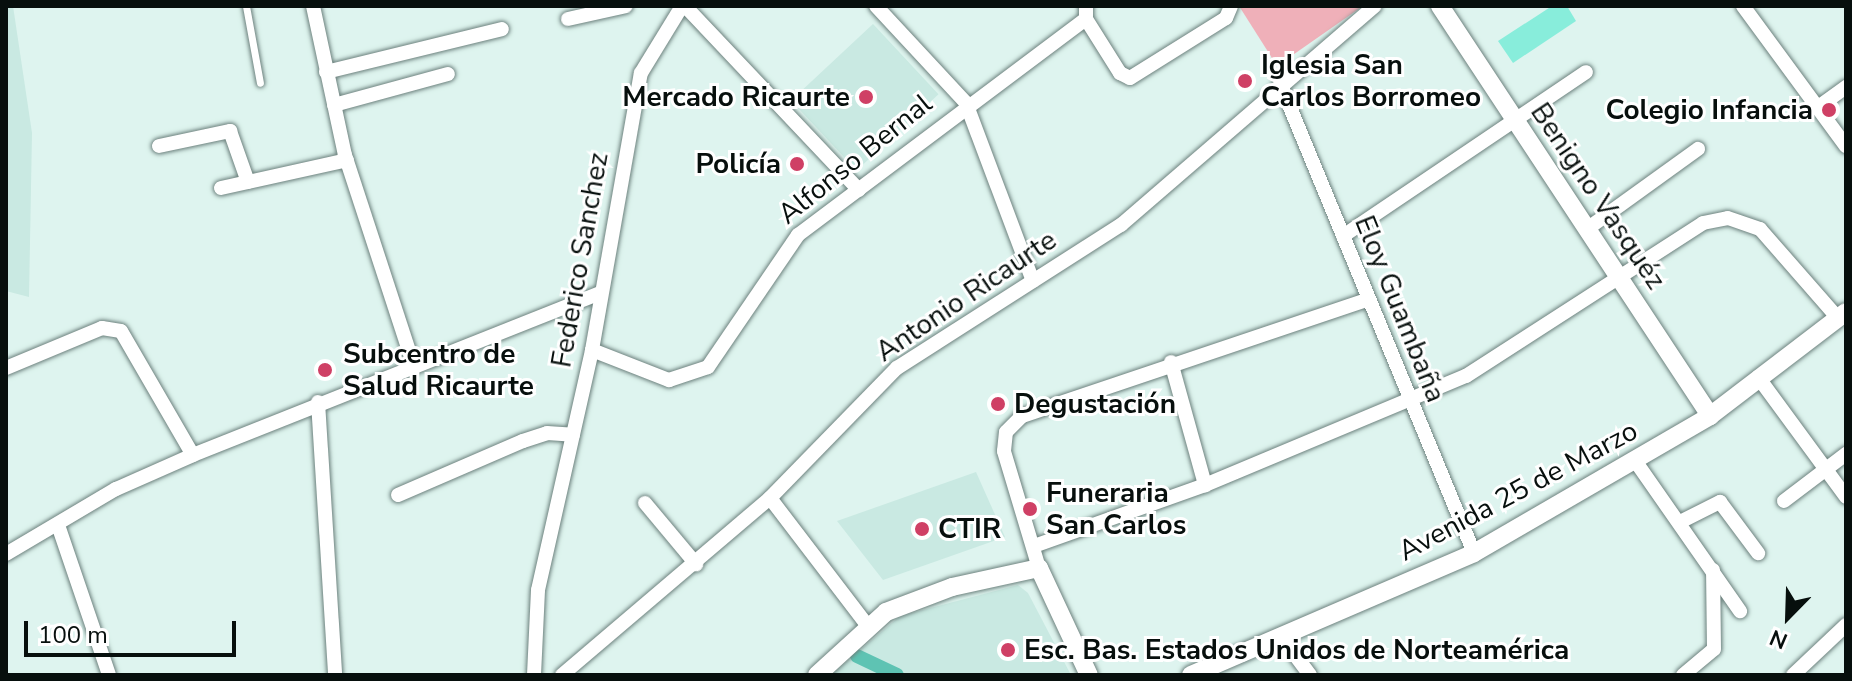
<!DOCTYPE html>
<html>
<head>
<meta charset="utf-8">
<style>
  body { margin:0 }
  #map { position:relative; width:1852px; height:681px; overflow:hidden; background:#def4ef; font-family:"Nunito Sans",sans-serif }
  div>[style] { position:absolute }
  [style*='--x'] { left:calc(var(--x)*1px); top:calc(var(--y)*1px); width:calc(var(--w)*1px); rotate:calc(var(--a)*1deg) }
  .built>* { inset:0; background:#c9e9e2; transform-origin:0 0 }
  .green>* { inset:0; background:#efb0b9 }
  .canal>* { height:14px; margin:-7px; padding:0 7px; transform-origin:7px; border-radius:7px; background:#5ec3b3 }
  .building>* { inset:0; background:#88eddb }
  .roads { filter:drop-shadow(0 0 2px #6c817d) drop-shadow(0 0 2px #6c817d) }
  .lane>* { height:7px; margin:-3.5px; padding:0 3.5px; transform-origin:3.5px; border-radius:3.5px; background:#fff }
  .street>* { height:14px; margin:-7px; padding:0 7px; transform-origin:7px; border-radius:7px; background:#fff }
  .secondary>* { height:18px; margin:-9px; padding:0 9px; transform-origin:9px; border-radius:9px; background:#fff }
  .dots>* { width:22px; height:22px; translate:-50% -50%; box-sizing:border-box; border:4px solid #fff; border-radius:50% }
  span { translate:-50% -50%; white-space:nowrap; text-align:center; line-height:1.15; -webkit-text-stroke:6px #fff; paint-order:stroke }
  .poi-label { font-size:28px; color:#070f0d; font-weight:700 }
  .left { translate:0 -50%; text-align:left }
  .right { translate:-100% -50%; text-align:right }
  .street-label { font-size:28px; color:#070f0d }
  .frame { position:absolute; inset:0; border:8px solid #070f0d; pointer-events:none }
  .north { position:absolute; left:1748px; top:577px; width:80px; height:80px; -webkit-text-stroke:6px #fff; paint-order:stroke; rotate:203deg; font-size:22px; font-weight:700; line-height:32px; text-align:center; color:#070f0d }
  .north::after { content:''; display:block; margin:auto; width:28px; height:36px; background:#070f0d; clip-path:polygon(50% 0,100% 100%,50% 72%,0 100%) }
  .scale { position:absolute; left:24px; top:621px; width:212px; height:36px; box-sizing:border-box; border:4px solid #070f0d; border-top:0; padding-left:10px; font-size:24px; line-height:28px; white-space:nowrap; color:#070f0d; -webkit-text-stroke:6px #fff; paint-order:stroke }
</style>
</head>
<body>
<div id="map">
  <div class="built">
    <div style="clip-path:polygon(6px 6px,13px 6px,32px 133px,29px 297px,6px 291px)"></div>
    <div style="left:873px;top:24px;width:96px;height:112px;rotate:47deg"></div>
    <div style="clip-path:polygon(976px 472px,1005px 537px,883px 580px,837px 521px)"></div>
    <div style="clip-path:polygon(1018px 585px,1028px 593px,1071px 675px,831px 675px,900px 616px)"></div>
  </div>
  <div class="green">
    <div style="clip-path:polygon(1239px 6px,1363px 6px,1277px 66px)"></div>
  </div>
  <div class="canal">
    <div style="--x:857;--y:656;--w:44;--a:25.4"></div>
  </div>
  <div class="building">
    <div style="clip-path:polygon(1552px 6px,1567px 6px,1576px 21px,1513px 63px,1498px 41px)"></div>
  </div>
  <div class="roads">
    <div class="lane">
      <div style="--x:246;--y:6;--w:78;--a:79.7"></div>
    </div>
    <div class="street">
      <div style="--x:313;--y:6;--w:152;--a:77.9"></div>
      <div style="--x:345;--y:155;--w:219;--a:71.9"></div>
      <div style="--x:685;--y:6;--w:253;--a:46.6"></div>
      <div style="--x:876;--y:6;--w:132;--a:47.1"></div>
      <div style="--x:966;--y:103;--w:190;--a:69.4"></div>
      <div style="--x:1743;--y:6;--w:174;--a:53.7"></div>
      <div style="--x:568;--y:19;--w:59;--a:-12.6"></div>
      <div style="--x:1086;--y:19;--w:64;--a:57.8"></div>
      <div style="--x:1120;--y:73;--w:11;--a:27"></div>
      <div style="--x:1130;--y:78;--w:113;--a:-32"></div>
      <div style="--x:1226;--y:18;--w:13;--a:-67"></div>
      <div style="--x:326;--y:72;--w:181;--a:-13.7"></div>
      <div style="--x:1280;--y:83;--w:508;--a:67.57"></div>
      <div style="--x:334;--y:105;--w:118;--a:-15.2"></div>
      <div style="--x:1817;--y:108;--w:36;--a:-36"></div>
      <div style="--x:159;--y:146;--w:73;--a:-11.9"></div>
      <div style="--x:230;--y:131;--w:54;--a:70.6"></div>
      <div style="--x:221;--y:188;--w:129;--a:-12.5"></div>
      <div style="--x:1587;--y:229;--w:137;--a:-35.8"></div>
      <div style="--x:1343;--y:236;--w:293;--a:-34"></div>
      <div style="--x:592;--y:350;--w:83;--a:21.3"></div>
      <div style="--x:669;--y:380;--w:41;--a:-18.4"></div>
      <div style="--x:708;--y:367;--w:160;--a:-55.7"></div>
      <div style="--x:798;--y:235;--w:360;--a:-36.9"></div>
      <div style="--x:1086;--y:19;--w:13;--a:-90"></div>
      <div style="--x:1171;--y:362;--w:128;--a:74.5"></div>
      <div style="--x:6;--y:368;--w:104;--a:-22.6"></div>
      <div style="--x:102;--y:328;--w:19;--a:9"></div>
      <div style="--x:121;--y:331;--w:143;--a:59.9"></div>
      <div style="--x:1758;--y:377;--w:149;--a:53.7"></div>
      <div style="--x:318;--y:402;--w:274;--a:86.4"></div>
      <div style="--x:1636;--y:462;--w:182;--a:55.1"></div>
      <div style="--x:398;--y:495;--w:136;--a:-23.4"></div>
      <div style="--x:523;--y:441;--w:25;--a:-18"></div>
      <div style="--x:547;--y:433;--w:26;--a:4"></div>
      <div style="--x:770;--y:498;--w:161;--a:52.6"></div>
      <div style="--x:1784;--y:501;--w:78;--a:-37.2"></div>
      <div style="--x:645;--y:503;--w:80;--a:50.1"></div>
      <div style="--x:1680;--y:522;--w:45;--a:-26.6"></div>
      <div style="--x:1720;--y:502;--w:64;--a:53.3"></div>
      <div style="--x:58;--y:525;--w:158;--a:71.2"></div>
      <div style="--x:1034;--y:546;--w:182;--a:-19.6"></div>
      <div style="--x:1205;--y:485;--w:283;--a:-22.7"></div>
      <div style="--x:1466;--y:376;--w:282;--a:-32.8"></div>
      <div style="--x:1703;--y:223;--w:25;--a:-11"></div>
      <div style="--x:1728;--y:218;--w:34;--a:19"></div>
      <div style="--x:1760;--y:229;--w:118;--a:48.8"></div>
      <div style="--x:6;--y:554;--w:128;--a:-30.6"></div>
      <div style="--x:116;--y:489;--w:84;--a:-23.8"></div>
      <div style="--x:193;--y:455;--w:438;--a:-21.7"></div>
      <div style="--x:1039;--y:568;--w:122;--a:-106.7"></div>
      <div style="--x:1004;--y:451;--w:19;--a:-84"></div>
      <div style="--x:1006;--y:432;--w:23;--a:-45"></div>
      <div style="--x:1022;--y:416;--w:363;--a:-18.6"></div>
      <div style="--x:1283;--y:639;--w:45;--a:53.1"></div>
      <div style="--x:534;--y:675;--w:85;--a:-87.3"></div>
      <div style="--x:538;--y:590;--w:246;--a:-77.3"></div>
      <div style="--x:592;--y:350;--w:281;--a:-80"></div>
      <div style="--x:641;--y:73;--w:79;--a:-58.5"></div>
      <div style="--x:562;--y:675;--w:273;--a:-40.4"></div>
      <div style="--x:770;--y:498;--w:182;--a:-45.7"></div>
      <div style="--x:897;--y:368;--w:266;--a:-32.6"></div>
      <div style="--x:1121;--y:225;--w:335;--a:-40.8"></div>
      <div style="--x:1683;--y:675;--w:40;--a:-40"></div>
      <div style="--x:1714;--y:649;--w:79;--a:-90.7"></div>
      <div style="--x:1793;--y:675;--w:73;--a:-43.3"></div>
    </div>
    <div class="secondary">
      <div style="--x:1440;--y:6;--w:491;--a:56.6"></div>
      <div style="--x:817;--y:675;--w:93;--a:-42.4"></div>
      <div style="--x:886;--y:612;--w:71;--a:-20.7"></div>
      <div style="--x:952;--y:587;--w:89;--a:-12.3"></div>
      <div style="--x:1039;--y:568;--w:118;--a:65"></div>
      <div style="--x:1191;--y:675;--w:308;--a:-23.3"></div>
      <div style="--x:1474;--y:553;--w:273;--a:-30.1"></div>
      <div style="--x:1710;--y:416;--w:171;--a:-37.4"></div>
    </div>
  </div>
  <div class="dots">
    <div style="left:1245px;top:81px;background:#cf4065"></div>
    <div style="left:866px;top:97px;background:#cf4065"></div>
    <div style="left:1829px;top:110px;background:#cf4065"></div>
    <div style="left:797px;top:164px;background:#cf4065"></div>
    <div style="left:325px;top:370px;background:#cf4065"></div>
    <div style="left:998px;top:404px;background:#cf4065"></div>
    <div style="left:1030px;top:509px;background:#cf4065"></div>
    <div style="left:922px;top:529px;background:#cf4065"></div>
    <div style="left:1008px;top:650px;background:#cf4065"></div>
  </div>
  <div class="poi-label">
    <span class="left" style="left:1261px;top:81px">Iglesia San<br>Carlos Borromeo</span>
    <span class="right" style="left:850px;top:97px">Mercado Ricaurte</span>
    <span class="right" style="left:1813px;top:110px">Colegio Infancia</span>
    <span class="right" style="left:781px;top:164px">Policía</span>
    <span class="left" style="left:343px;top:370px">Subcentro de<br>Salud Ricaurte</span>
    <span class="left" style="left:1014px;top:404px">Degustación</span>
    <span class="left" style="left:1046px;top:509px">Funeraria<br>San Carlos</span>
    <span class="left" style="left:938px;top:529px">CTIR</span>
    <span class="left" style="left:1024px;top:650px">Esc. Bas. Estados Unidos de Norteamérica</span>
  </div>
  <div class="street-label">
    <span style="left:855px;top:159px;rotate:-39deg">Alfonso Bernal</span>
    <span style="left:1598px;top:196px;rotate:56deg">Benigno Vasquéz</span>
    <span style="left:580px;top:260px;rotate:-80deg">Federico Sanchez</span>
    <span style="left:966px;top:296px;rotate:-34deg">Antonio Ricaurte</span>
    <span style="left:1400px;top:309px;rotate:68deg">Eloy Guambaña</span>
    <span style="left:1518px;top:491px;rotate:-28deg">Avenida 25 de Marzo</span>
  </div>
  <div class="frame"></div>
  <div class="north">N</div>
  <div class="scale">100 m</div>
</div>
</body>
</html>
